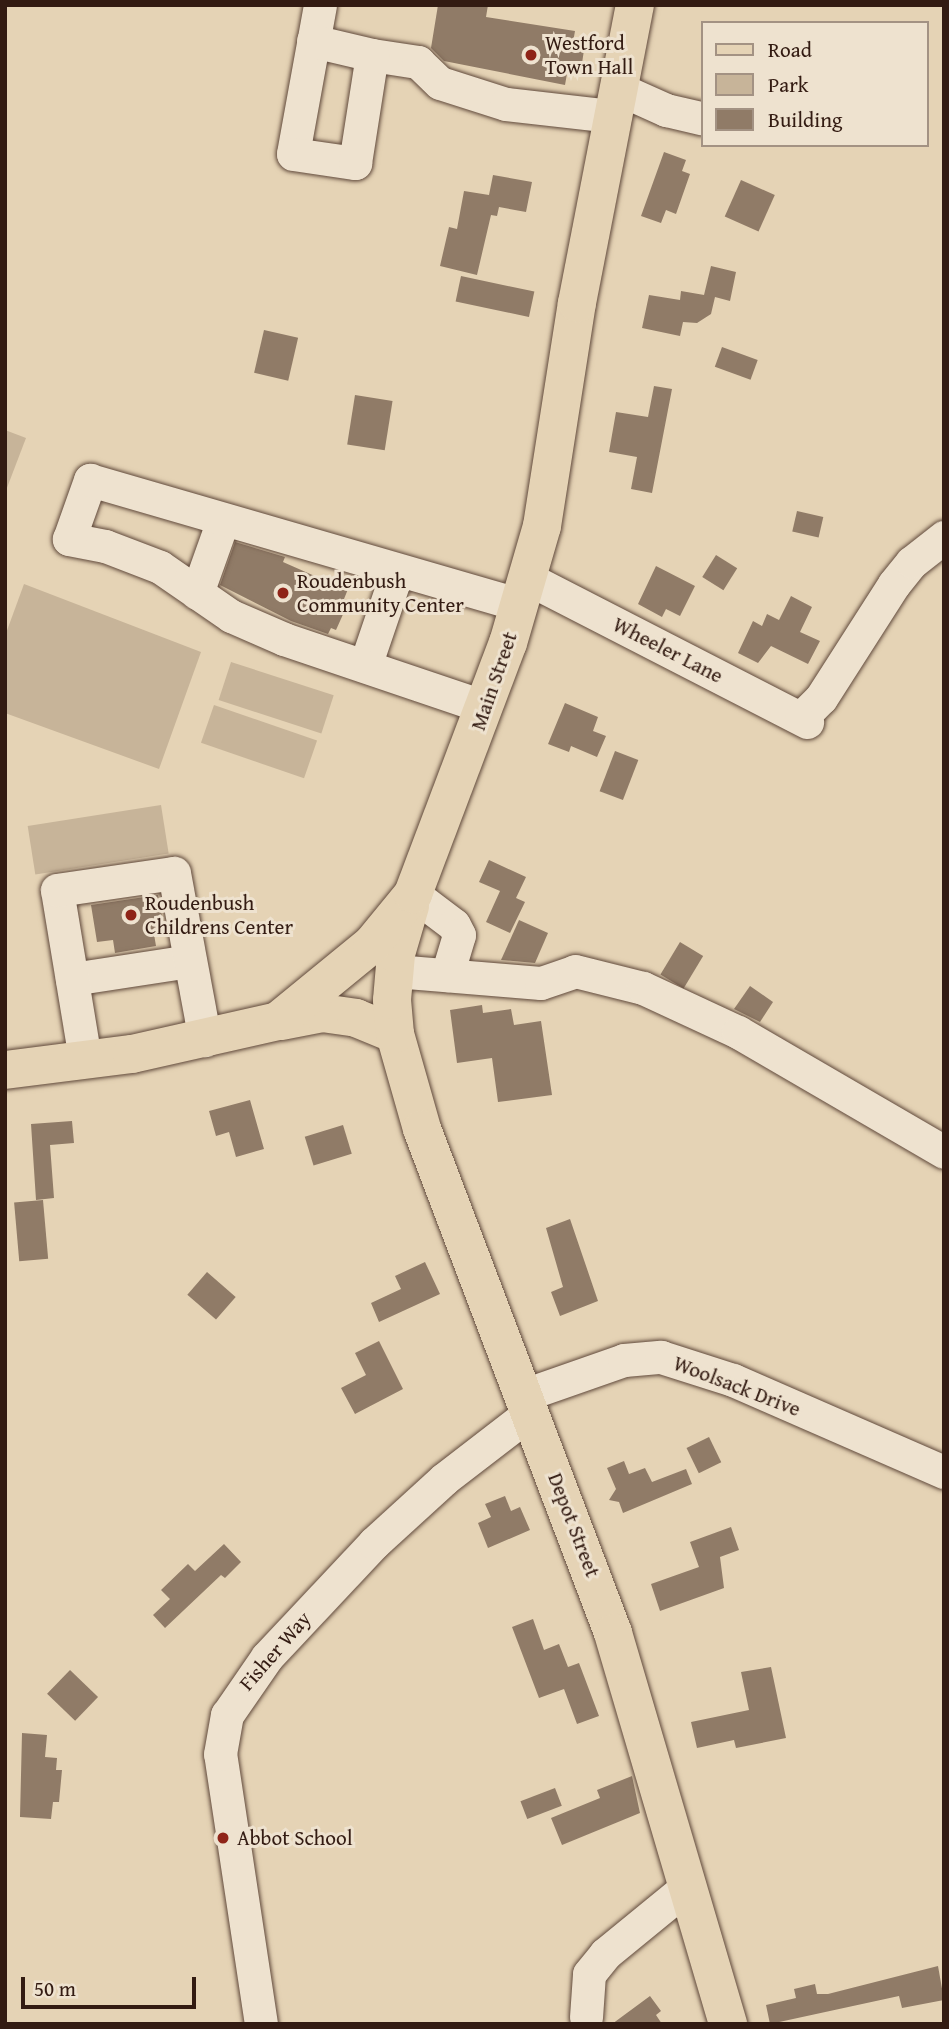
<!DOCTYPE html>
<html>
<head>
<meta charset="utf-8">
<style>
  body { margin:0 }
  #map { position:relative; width:949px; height:2029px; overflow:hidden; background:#e5d3b5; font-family:"Gentium Book Plus",serif }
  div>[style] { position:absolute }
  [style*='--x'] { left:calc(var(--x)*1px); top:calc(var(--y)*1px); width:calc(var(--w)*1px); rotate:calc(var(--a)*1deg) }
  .green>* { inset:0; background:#c7b499; transform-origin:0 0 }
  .building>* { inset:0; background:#907b67; transform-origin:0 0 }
  .roads { filter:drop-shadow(0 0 2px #60493b) drop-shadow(0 0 2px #60493b) }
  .minor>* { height:33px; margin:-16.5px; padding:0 16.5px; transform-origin:16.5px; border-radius:16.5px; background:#eee2cf }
  .major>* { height:38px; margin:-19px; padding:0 19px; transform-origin:19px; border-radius:19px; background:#e5d3b5 }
  .dots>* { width:19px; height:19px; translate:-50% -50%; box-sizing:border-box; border:4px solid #eee2cf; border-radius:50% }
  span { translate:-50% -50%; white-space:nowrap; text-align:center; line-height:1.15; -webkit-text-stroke:6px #eee2cf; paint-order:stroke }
  .poi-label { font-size:21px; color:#331b12 }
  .left { translate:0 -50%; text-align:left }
  .street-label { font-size:21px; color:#331b12 }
  .frame { position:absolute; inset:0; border:7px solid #331b12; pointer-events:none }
  .legend { position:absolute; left:701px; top:21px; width:228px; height:126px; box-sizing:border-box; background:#eee2cf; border:2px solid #a39283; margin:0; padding:9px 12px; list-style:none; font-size:21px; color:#331b12 }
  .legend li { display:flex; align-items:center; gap:14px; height:35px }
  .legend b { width:35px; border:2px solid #a39283 }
  .scale { position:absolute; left:21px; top:1977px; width:175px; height:32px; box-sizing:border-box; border:4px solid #331b12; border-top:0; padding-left:9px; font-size:21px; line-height:24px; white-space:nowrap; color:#331b12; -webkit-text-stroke:5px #eee2cf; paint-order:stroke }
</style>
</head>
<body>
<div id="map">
  <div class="green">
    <div style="clip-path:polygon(5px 430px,26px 438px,5px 493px)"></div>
    <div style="clip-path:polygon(24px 584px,201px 652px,159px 769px,5px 713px,5px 636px)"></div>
    <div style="left:231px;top:662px;width:108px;height:40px;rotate:18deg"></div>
    <div style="left:214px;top:705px;width:109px;height:40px;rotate:19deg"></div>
    <div style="left:161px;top:805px;width:49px;height:135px;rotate:81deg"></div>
  </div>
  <div class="building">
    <div style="clip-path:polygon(438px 5px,488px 5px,486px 17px,575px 31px,572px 48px,584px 50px,581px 70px,568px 68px,565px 85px,444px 61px,431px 48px)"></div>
    <div style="clip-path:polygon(664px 152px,686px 160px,682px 171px,690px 174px,676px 214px,666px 210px,661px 223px,641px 216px)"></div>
    <div style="clip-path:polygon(493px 175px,532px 182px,526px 212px,499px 207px,497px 216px,491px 215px,477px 275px,440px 266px,449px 227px,457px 229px,464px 191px,489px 195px)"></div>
    <div style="left:741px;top:180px;width:37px;height:40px;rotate:24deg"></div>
    <div style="clip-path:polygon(711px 266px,736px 272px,730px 301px,715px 297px,711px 314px,697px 323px,683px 322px,680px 336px,642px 328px,649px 295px,680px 300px,681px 291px,710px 296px,704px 295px)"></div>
    <div style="left:461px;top:276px;width:75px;height:26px;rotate:12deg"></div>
    <div style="left:264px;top:330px;width:35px;height:44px;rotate:13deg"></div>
    <div style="left:722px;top:347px;width:38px;height:21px;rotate:20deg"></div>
    <div style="clip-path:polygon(654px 386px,672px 389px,652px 493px,631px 489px,637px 457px,609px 452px,616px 412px,648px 417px)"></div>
    <div style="left:355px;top:395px;width:38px;height:50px;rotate:9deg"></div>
    <div style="left:797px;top:511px;width:27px;height:21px;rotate:13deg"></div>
    <div style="clip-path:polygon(235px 542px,285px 557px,283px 562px,326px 581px,328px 575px,350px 584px,344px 599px,349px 601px,336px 630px,331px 628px,328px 634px,291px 621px,220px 585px)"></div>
    <div style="left:716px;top:555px;width:25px;height:26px;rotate:32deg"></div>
    <div style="clip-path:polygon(656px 566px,695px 586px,680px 616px,666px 609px,662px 617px,638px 604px)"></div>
    <div style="clip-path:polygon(791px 596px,812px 607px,800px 632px,820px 641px,808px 664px,771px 646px,758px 663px,738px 653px,753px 621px,762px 626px,767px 614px,779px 620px)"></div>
    <div style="clip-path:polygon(565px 703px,598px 717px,593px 731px,606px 736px,597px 757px,571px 746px,569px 752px,548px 744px)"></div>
    <div style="left:615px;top:751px;width:25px;height:43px;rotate:21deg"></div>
    <div style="clip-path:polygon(489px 860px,526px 877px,516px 898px,525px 902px,510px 933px,486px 922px,500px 891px,479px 882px)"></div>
    <div style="clip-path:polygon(158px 895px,165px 932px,154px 934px,156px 946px,115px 953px,113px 940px,97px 942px,91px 905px)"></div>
    <div style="clip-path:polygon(519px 920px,548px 933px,535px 963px,501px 960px)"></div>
    <div style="left:680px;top:942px;width:27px;height:38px;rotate:31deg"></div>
    <div style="clip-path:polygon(750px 986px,773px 1002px,760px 1022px,734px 1009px)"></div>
    <div style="clip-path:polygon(482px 1005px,483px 1013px,511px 1009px,514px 1025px,541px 1021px,552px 1095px,498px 1102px,492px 1058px,457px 1063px,450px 1010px)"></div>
    <div style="clip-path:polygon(250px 1100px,264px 1149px,236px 1157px,229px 1132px,216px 1136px,209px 1111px)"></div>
    <div style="clip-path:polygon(72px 1121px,74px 1143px,50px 1145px,54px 1198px,36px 1200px,31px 1124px)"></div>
    <div style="left:343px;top:1125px;width:30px;height:40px;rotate:73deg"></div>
    <div style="left:43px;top:1200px;width:59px;height:29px;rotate:85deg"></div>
    <div style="clip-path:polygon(570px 1219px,598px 1301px,560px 1316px,551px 1292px,563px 1287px,546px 1228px)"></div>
    <div style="clip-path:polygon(425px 1262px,440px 1294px,379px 1322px,371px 1303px,401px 1289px,395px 1276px)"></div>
    <div style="left:207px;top:1272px;width:38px;height:30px;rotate:41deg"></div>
    <div style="clip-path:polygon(379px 1341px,403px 1389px,355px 1414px,341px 1388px,366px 1375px,355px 1353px)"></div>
    <div style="left:709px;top:1437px;width:28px;height:25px;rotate:64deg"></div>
    <div style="clip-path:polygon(624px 1461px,629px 1474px,645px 1468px,652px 1482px,686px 1469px,692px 1484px,623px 1513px,619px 1502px,609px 1500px,616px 1489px,607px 1468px)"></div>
    <div style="clip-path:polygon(505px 1496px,511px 1511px,520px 1507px,530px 1530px,488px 1548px,478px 1523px,491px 1517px,485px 1504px)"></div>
    <div style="clip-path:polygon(731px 1527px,739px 1550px,720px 1557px,724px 1588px,660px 1611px,651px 1584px,699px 1567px,690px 1542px)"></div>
    <div style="clip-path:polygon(224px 1544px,241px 1562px,225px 1578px,221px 1575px,165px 1628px,153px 1615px,170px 1599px,161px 1590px,188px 1564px,195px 1571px)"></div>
    <div style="clip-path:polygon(533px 1619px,544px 1650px,559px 1644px,568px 1667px,579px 1663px,599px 1716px,577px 1724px,564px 1689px,539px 1698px,512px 1627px)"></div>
    <div style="clip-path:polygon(771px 1667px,786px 1738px,736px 1748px,734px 1740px,697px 1748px,691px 1722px,749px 1710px,741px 1672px)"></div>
    <div style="left:70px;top:1670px;width:39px;height:33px;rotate:44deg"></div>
    <div style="clip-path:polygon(22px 1733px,47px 1735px,45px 1757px,57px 1758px,56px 1770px,62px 1770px,59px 1802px,53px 1802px,51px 1819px,20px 1817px)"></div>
    <div style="clip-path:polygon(632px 1776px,640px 1813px,562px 1845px,551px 1818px,600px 1798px,597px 1790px)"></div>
    <div style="left:555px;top:1788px;width:19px;height:37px;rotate:69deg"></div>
    <div style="clip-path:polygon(938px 1966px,944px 2000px,902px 2008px,899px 1996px,770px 2024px,766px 2005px,796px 1998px,794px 1989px,815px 1984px,817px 1994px,828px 1994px)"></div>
    <div style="clip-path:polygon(650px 1996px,661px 2011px,656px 2015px,662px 2024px,612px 2024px)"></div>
  </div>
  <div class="roads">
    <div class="minor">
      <div style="--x:320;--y:5;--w:151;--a:100.3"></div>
      <div style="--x:293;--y:154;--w:63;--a:8.3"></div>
      <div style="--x:355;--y:163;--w:109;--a:-81.1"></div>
      <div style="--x:372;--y:55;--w:47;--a:8.7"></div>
      <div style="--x:418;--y:62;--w:30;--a:44"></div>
      <div style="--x:440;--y:83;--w:69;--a:17.7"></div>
      <div style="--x:506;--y:104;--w:107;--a:6.5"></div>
      <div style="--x:313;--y:41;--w:61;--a:13.3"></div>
      <div style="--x:617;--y:88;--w:54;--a:24.2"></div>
      <div style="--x:666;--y:110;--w:37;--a:13"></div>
      <div style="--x:527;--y:578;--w:315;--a:27.2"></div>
      <div style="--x:197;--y:593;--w:77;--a:-70.4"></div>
      <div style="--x:365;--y:666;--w:99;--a:-71.2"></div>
      <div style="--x:485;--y:707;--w:212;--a:-161.3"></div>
      <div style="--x:284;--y:639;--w:58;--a:-156.5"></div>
      <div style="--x:231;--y:616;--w:86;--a:-145.4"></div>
      <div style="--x:160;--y:567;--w:59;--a:-159.1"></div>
      <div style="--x:105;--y:546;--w:37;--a:-169"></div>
      <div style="--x:69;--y:539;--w:63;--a:-70.4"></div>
      <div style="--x:90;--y:480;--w:447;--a:16.2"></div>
      <div style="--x:801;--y:718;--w:28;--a:-45"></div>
      <div style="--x:821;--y:698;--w:135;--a:-57.4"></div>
      <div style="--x:894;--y:584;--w:28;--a:-51"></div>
      <div style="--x:912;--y:562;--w:41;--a:-38"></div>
      <div style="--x:413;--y:894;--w:51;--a:37.1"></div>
      <div style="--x:454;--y:925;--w:11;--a:63"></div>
      <div style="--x:459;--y:935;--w:42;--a:106.7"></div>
      <div style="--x:395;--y:971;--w:146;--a:4.7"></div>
      <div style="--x:541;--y:983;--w:36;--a:-19"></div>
      <div style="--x:575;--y:971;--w:70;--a:14"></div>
      <div style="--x:643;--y:988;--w:105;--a:24.9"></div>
      <div style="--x:738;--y:1032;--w:238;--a:30.2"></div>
      <div style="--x:72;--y:979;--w:119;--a:-8.7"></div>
      <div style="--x:85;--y:1059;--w:171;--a:-99.4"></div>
      <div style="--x:57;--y:890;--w:118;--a:-8.3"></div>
      <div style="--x:174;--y:873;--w:170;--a:79.5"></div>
      <div style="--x:524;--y:1395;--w:106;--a:-19.3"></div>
      <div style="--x:624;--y:1360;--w:37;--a:-5"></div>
      <div style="--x:661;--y:1357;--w:76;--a:17.7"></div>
      <div style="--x:733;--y:1380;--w:230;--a:23.6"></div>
      <div style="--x:586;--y:2017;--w:43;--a:-86"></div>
      <div style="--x:589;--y:1974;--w:26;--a:-51"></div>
      <div style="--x:605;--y:1954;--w:107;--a:-39.3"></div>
      <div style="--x:261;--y:2024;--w:273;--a:-98.6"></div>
      <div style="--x:220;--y:1754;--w:40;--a:-80"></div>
      <div style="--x:227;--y:1715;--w:70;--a:-55.4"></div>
      <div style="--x:267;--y:1657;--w:156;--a:-46.8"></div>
      <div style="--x:374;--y:1543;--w:95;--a:-42.4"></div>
      <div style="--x:444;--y:1479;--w:110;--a:-37.6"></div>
    </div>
    <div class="major">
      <div style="--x:281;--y:1021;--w:42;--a:-11"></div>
      <div style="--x:322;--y:1013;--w:34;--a:8"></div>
      <div style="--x:356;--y:1018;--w:42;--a:22.3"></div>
      <div style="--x:395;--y:1034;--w:99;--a:74.1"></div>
      <div style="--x:422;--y:1129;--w:539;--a:69.24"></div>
      <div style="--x:613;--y:1633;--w:408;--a:73.6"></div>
      <div style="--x:395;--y:1034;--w:34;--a:-95"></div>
      <div style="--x:392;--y:1000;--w:46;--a:-85"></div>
      <div style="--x:396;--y:954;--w:50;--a:-73.7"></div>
      <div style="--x:5;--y:1070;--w:128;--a:-7.2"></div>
      <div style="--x:132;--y:1054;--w:150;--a:-12.7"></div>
      <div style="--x:278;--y:1021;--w:122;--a:-39.3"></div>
      <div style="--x:372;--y:944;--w:65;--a:-50.6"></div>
      <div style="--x:413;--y:894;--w:268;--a:-69.3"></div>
      <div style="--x:508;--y:643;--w:122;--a:-73.8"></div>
      <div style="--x:542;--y:526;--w:226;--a:-81.1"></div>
      <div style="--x:577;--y:303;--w:304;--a:-79"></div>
    </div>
  </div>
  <div class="dots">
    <div style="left:531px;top:55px;background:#8f2418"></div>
    <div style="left:283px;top:593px;background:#8f2418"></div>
    <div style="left:131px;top:915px;background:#8f2418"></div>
    <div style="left:223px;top:1838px;background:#8f2418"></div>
  </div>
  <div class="poi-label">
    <span class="left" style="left:545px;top:55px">Westford<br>Town Hall</span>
    <span class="left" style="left:297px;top:593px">Roudenbush<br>Community Center</span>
    <span class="left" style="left:145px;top:915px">Roudenbush<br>Childrens Center</span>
    <span class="left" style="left:237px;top:1838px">Abbot School</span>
  </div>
  <div class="street-label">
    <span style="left:668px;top:650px;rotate:27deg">Wheeler Lane</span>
    <span style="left:494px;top:681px;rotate:-71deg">Main Street</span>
    <span style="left:737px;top:1386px;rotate:21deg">Woolsack Drive</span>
    <span style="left:574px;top:1525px;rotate:69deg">Depot Street</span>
    <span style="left:275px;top:1651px;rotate:-49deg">Fisher Way</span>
  </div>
  <div class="frame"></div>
  <ul class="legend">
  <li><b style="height:9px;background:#e5d3b5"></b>Road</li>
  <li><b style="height:19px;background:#c7b499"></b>Park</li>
  <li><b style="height:19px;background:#907b67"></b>Building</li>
  </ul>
  <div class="scale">50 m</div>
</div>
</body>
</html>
